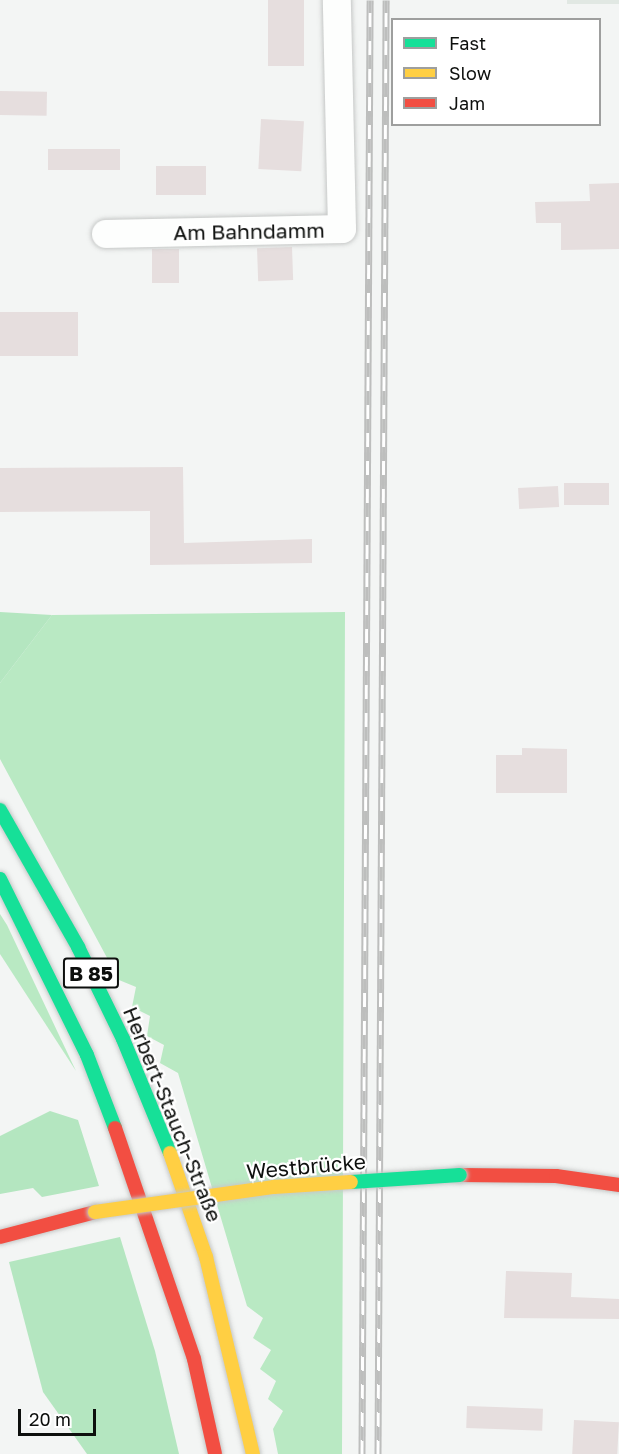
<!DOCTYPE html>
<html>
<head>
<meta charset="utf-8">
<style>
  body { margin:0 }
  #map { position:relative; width:619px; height:1454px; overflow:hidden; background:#f3f5f4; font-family:"Golos Text",sans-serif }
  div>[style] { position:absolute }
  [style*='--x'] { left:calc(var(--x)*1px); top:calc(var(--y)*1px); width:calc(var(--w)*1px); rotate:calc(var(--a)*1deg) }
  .built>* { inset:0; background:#e1e8e3; transform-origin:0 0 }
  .green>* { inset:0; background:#b9e9c3 }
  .forest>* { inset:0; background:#b4e6c0 }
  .building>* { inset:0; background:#e6dede; transform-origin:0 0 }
  .roads { filter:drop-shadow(0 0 2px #c6c8c7) drop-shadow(0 0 2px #c6c8c7) }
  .street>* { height:28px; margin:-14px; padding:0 14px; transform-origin:14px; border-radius:14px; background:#fdfefd }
  .fast>* { height:14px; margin:-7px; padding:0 7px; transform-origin:7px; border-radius:7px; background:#16e098 }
  .slow>* { height:14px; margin:-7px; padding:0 7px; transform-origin:7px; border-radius:7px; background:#ffcf43 }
  .jam>* { height:14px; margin:-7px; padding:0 7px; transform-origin:7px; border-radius:7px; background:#f24e42 }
  .rail>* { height:7px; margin-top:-3.5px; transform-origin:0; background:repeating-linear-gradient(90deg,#fff 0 14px,#bdbebd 0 28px); box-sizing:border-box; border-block:2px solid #bdbebd }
  .bridges { filter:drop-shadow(0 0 2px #c6c8c7) drop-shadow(0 0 2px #c6c8c7) }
  .fast-bridge>* { height:14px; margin:-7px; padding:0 7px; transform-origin:7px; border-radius:7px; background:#16e098 }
  .slow-bridge>* { height:14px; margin:-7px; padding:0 7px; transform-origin:7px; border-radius:7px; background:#ffcf43 }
  span { translate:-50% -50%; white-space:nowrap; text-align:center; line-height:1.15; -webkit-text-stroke:4.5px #fff; paint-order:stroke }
  .shield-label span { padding:2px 4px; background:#fff; border:2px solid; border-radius:4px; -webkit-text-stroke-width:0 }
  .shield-label { font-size:20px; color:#0d0f0d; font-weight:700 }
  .street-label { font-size:21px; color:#0d0f0d }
  .legend { position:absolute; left:391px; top:18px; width:210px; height:108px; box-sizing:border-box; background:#fff; border:2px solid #9e9f9e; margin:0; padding:8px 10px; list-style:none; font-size:18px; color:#0d0f0d }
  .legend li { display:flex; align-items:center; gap:12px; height:30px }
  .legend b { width:30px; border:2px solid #9e9f9e }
  .scale { position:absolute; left:18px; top:1409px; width:78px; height:27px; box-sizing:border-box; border:3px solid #0d0f0d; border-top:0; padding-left:8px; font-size:18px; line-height:21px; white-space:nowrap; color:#0d0f0d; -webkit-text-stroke:4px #fff; paint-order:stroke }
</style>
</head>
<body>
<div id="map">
  <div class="built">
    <div style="left:567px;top:0;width:52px;height:4px"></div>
  </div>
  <div class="green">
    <div style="clip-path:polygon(345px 612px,342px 1454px,278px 1454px,273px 1429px,283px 1411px,268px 1399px,276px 1381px,260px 1369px,271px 1350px,253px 1338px,263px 1318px,247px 1306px,178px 1073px,160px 1063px,164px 1045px,147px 1036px,150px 1016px,132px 1007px,136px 987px,119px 980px,0 759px,0 683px,52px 615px)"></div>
    <div style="clip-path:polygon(0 914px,7px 925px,76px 1071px,0 954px)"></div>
  </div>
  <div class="forest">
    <div style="clip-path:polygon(0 612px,52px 615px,0 683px)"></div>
    <div style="clip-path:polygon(50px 1111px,78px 1120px,99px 1186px,42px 1197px,33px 1188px,0 1194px,0 1136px)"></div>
    <div style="clip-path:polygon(120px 1237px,155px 1351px,179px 1454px,87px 1454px,43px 1392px,9px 1262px)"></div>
  </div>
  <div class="building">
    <div style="left:268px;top:0;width:36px;height:66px"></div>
    <div style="left:0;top:91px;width:47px;height:24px;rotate:1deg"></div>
    <div style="left:261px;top:119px;width:43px;height:50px;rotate:3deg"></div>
    <div style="left:48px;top:149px;width:72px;height:21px"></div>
    <div style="left:156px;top:166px;width:50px;height:29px"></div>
    <div style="clip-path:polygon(619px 183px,619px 249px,561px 250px,561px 223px,536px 223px,535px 202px,590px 201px,589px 184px)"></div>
    <div style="left:292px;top:247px;width:33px;height:35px;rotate:88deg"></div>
    <div style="left:179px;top:249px;width:34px;height:27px;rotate:90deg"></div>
    <div style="left:78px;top:312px;width:44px;height:78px;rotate:90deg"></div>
    <div style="clip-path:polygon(183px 467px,184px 543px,312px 539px,312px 563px,150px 565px,150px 511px,0 512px,0 468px)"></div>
    <div style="left:564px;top:483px;width:45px;height:22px"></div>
    <div style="left:558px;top:486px;width:21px;height:40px;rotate:87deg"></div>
    <div style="clip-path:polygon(522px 748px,567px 749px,567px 793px,496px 793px,496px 755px,522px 755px)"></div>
    <div style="clip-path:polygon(506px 1271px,572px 1273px,571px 1297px,619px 1299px,619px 1319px,504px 1318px)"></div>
    <div style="left:467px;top:1406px;width:76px;height:22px;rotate:2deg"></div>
    <div style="left:574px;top:1420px;width:45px;height:34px;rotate:3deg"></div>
  </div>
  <div class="roads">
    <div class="street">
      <div style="--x:106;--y:234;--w:236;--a:-1.2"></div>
      <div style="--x:342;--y:229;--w:229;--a:-91.3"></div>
    </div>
    <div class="fast">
      <div style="--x:0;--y:810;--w:158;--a:60.3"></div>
      <div style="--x:78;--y:947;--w:102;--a:63.9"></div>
      <div style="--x:123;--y:1039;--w:123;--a:67.6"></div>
      <div style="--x:0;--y:879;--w:196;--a:63.7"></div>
      <div style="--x:87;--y:1055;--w:78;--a:69"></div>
    </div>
    <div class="slow">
      <div style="--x:170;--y:1153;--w:110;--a:70.9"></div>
      <div style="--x:206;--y:1257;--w:203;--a:76.6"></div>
    </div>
    <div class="jam">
      <div style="--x:115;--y:1128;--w:244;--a:71.1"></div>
      <div style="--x:194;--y:1359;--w:97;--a:77.5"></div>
      <div style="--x:460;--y:1175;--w:96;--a:0.6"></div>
      <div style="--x:556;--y:1176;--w:64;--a:8.1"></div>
      <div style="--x:0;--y:1237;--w:98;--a:-14.7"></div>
    </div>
  </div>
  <div class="rail">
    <div style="--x:362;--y:1454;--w:1454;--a:-89.68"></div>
    <div style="--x:378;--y:1454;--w:1454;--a:-89.68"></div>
  </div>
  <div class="bridges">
    <div class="fast-bridge">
      <div style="--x:351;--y:1182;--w:109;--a:-3.7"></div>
    </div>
    <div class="slow-bridge">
      <div style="--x:95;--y:1212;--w:181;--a:-8"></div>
      <div style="--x:274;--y:1187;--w:77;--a:-3.7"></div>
    </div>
  </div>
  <div class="shield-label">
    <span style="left:91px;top:973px">B 85</span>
  </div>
  <div class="street-label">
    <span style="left:249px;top:231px;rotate:-1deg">Am Bahndamm</span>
    <span style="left:173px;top:1114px;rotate:68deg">Herbert-Stauch-Straße</span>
    <span style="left:306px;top:1166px;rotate:-5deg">Westbrücke</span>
  </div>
  <ul class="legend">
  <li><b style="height:8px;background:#16e098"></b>Fast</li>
  <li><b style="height:8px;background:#ffcf43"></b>Slow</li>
  <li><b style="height:8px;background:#f24e42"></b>Jam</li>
  </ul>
  <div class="scale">20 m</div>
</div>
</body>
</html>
